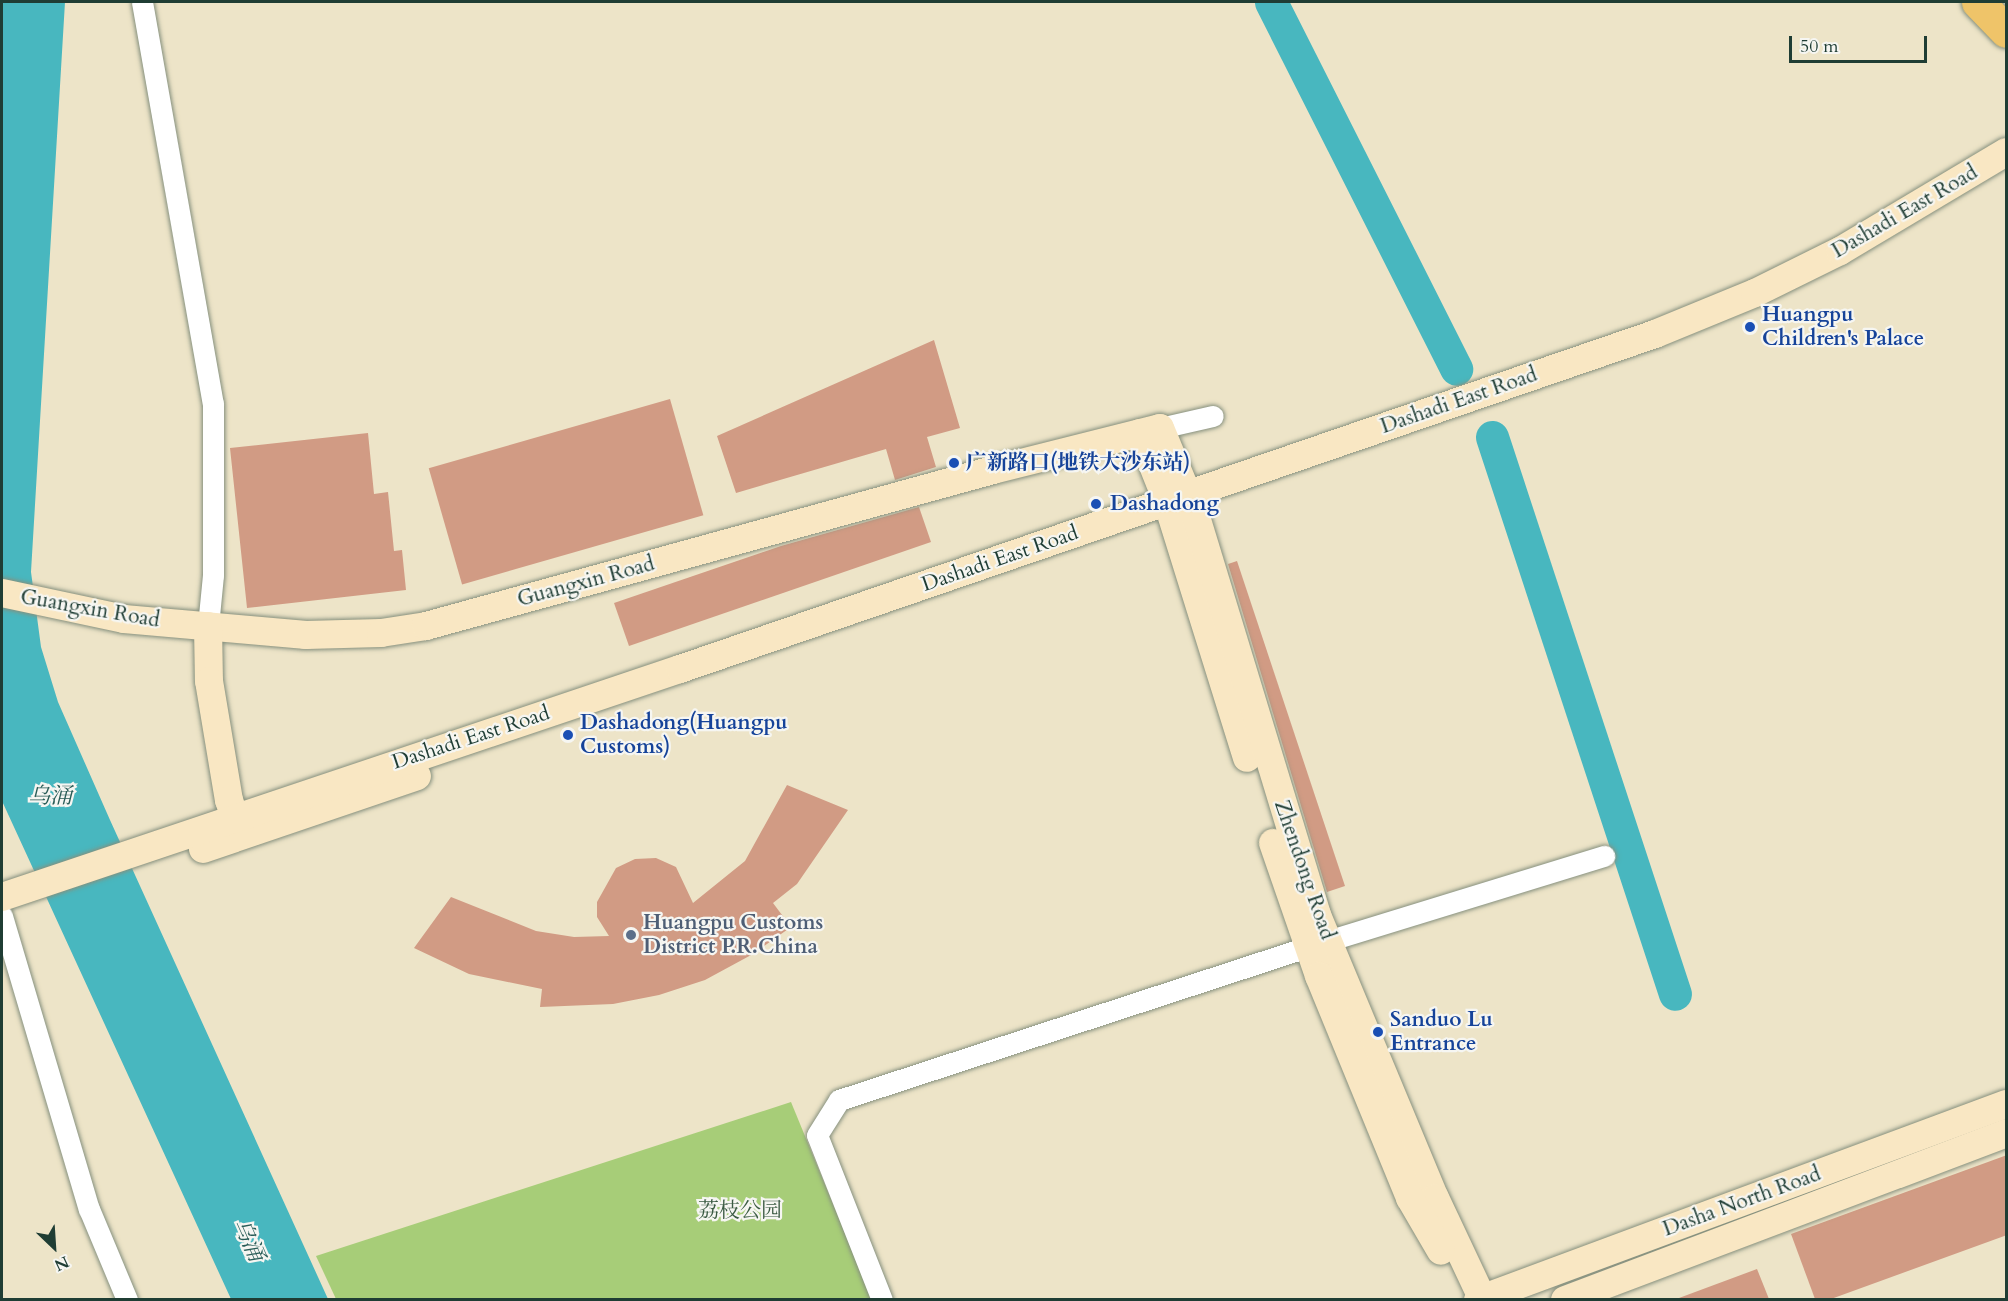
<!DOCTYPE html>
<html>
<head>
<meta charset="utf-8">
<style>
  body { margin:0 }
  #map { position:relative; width:2008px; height:1301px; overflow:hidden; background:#ede4c8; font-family:Cardo,"Noto Serif SC",serif }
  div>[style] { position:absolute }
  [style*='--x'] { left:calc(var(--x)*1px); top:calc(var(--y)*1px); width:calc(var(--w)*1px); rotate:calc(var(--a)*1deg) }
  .green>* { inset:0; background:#a7cd78 }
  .water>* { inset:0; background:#48b7bf }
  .river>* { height:33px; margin:-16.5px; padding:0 16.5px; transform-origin:16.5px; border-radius:16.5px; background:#48b7bf }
  .building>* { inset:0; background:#d19b84; transform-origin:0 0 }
  .roads { filter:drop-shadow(0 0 2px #86907e) drop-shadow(0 0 2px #86907e) }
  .street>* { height:21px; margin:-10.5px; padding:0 10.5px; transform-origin:10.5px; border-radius:10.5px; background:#fff }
  .secondary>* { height:28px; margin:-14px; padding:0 14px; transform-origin:14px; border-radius:14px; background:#f9e7c3 }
  .primary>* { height:33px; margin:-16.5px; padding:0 16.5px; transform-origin:16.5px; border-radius:16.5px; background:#efc469 }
  .dots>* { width:16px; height:16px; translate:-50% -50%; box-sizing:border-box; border:3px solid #f6f6f2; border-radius:50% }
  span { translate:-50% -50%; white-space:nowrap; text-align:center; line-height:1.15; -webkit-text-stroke:4.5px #f6f6f2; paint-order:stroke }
  .street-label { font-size:21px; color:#1f3d34 }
  .transit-label { font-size:21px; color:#164399; font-weight:700 }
  .left { translate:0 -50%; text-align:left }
  .service-label { font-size:21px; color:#4e5e75; font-weight:700 }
  .park-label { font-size:21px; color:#3a5a42 }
  .water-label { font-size:22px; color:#295c57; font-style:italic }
  .frame { position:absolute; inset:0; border:3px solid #1f3d34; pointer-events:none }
  .north { position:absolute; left:24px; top:1217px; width:60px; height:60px; -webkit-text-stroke:4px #f6f6f2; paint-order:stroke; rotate:155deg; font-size:16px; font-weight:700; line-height:24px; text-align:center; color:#1f3d34 }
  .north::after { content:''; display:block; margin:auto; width:21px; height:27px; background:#1f3d34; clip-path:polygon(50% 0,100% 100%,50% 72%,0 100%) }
  .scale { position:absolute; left:1789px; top:36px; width:138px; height:27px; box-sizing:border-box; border:3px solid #1f3d34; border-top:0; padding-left:8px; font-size:18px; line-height:21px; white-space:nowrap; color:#1f3d34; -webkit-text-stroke:4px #f6f6f2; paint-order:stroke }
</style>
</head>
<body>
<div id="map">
  <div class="green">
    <div style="clip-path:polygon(791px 1102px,872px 1299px,336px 1299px,316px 1256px)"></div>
  </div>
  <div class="water">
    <div style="clip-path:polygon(2px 2px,65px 2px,31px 572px,41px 647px,58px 702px,110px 820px,328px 1299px,231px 1299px,2px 801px)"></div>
  </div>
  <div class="river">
    <div style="--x:1271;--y:2;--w:411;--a:63.2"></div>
    <div style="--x:1492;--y:437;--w:586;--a:71.81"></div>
  </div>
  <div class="building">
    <div style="clip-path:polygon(934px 340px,960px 428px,927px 437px,936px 467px,895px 480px,886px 449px,736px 493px,717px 436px)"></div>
    <div style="left:670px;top:399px;width:121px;height:251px;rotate:74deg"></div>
    <div style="clip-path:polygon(368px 433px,374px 494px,388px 492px,394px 551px,402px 550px,406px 590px,247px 608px,230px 448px)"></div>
    <div style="clip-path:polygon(919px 507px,931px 542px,629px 646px,614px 603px,781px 546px)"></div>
    <div style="clip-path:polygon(1237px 561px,1345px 886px,1327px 892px,1228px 564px)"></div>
    <div style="clip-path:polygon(787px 785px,848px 810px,797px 884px,773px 903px,791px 927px,753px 954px,705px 980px,659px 995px,613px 1004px,540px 1007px,542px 989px,469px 974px,414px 948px,451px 897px,536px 931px,574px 937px,609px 936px,597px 917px,597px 902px,616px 868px,635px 859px,656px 858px,676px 867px,693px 903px,745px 861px)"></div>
    <div style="clip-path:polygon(2007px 1155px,2007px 1235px,1831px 1299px,1815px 1299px,1791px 1234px)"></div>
    <div style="clip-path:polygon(1757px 1269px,1769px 1299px,1680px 1299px,1679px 1298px)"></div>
  </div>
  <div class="roads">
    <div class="street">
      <div style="--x:142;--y:2;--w:407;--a:80"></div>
      <div style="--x:213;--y:403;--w:172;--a:90"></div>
      <div style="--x:213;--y:575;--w:51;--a:95.6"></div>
      <div style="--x:1160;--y:428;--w:54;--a:-12.8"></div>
      <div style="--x:2;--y:916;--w:306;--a:73.5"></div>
      <div style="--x:89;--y:1209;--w:99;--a:67.3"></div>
      <div style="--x:882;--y:1300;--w:177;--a:-111.5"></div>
      <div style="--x:817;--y:1135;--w:41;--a:-57.8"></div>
      <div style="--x:839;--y:1100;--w:493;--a:-18.1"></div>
      <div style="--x:1308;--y:947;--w:310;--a:-17.1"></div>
    </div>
    <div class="secondary">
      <div style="--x:1140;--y:433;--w:73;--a:68.3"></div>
      <div style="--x:1167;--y:501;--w:269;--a:72.7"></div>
      <div style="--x:2;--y:593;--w:125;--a:12"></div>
      <div style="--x:124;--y:619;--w:183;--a:5"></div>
      <div style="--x:306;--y:635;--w:75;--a:-1.5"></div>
      <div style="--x:381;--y:633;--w:46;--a:-8.8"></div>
      <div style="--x:426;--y:626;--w:588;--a:-15.38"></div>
      <div style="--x:993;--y:470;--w:172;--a:-14.1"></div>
      <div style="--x:1160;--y:428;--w:89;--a:67.5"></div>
      <div style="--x:1194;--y:510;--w:423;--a:73.1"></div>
      <div style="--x:1317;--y:915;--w:307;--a:67.4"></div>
      <div style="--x:1435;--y:1198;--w:113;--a:64.8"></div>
      <div style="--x:208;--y:626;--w:55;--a:89"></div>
      <div style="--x:209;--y:681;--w:121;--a:80.5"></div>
      <div style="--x:229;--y:800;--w:36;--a:72"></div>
      <div style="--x:1273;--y:843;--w:141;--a:70.9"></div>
      <div style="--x:1319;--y:976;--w:240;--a:67.7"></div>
      <div style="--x:1410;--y:1198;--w:61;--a:59.7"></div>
      <div style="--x:203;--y:849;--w:226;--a:-18.8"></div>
      <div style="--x:2;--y:897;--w:715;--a:-18.59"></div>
      <div style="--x:680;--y:669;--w:1031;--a:-18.96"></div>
      <div style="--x:1655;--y:334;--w:108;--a:-22.3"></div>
      <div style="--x:1755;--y:293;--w:95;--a:-26.3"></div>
      <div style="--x:1840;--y:251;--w:193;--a:-30.8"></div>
      <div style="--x:1478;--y:1300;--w:563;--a:-20.37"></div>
      <div style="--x:1565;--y:1300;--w:472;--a:-20.7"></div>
    </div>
    <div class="primary">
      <div style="--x:1978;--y:2;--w:40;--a:46"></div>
    </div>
  </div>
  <div class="dots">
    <div style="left:1750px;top:327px;background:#1a4fb4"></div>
    <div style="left:954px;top:463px;background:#1a4fb4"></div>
    <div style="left:1096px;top:504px;background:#1a4fb4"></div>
    <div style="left:568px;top:735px;background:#1a4fb4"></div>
    <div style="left:631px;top:935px;background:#5c6f8a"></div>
    <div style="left:1378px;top:1032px;background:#1a4fb4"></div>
  </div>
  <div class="street-label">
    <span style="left:1905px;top:212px;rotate:-30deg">Dashadi East Road</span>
    <span style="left:1459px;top:401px;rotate:-19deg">Dashadi East Road</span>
    <span style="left:1000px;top:559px;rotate:-19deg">Dashadi East Road</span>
    <span style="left:586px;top:582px;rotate:-15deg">Guangxin Road</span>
    <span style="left:90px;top:609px;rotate:10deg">Guangxin Road</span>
    <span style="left:471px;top:738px;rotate:-18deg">Dashadi East Road</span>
    <span style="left:1304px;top:870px;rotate:71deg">Zhendong Road</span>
    <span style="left:1742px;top:1202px;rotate:-20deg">Dasha North Road</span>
  </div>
  <div class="transit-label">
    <span class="left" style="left:1762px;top:327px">Huangpu<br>Children's Palace</span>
    <span class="left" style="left:966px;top:463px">广新路口(地铁大沙东站)</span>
    <span class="left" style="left:1110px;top:504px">Dashadong</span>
    <span class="left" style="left:580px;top:735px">Dashadong(Huangpu<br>Customs)</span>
    <span class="left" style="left:1390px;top:1032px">Sanduo Lu<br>Entrance</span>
  </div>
  <div class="service-label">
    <span class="left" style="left:643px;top:935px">Huangpu Customs<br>District P.R.China</span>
  </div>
  <div class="park-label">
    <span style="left:740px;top:1211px">荔枝公园</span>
  </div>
  <div class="water-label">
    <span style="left:50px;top:797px">乌涌</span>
    <span style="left:248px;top:1240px;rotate:66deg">乌涌</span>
  </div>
  <div class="frame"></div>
  <div class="north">N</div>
  <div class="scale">50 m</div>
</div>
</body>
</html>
